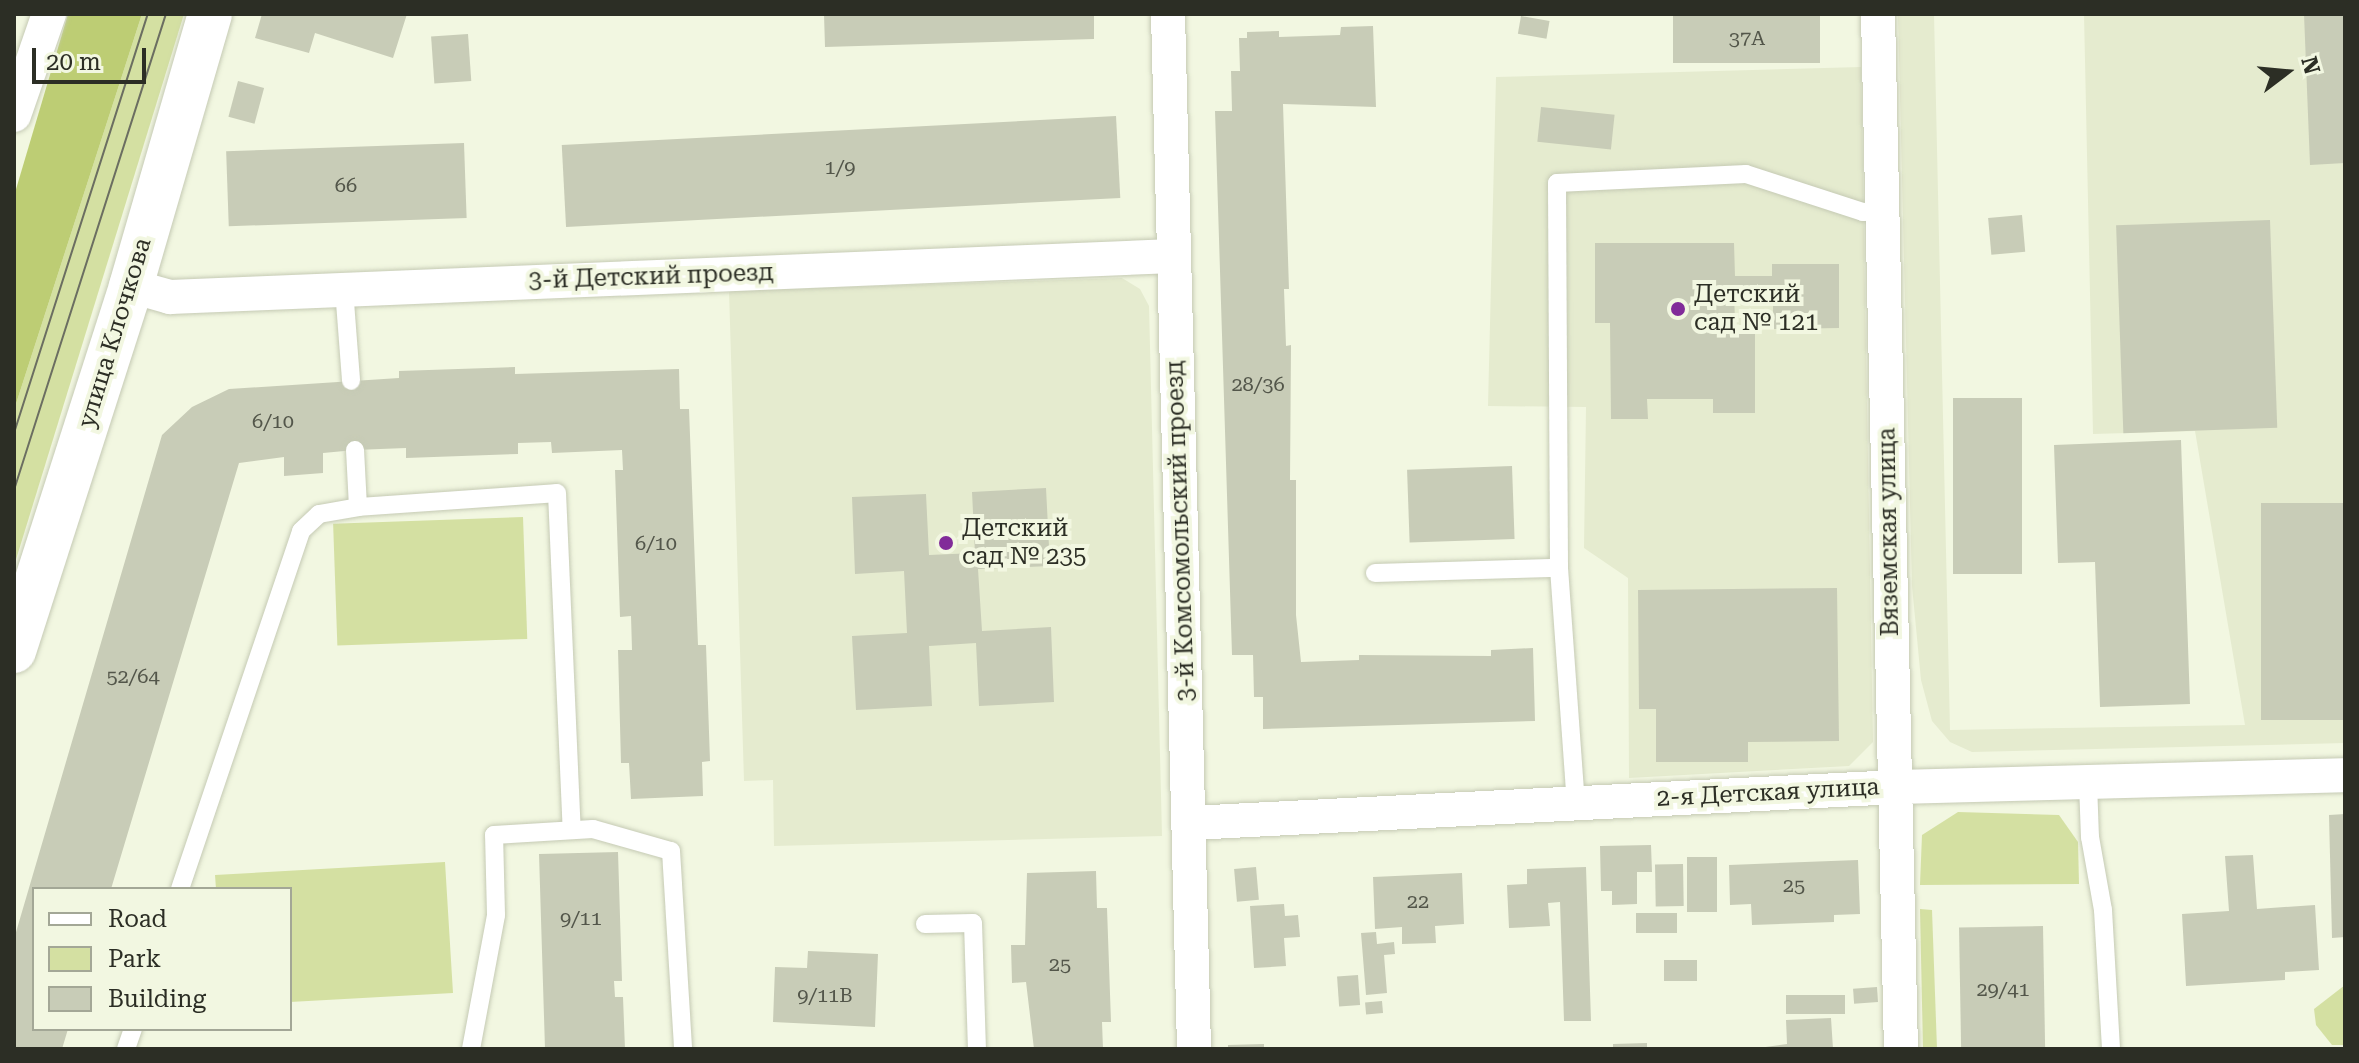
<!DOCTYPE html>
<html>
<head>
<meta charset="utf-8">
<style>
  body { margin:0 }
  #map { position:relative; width:2359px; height:1063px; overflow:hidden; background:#f2f7e1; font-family:"Roboto Serif",serif }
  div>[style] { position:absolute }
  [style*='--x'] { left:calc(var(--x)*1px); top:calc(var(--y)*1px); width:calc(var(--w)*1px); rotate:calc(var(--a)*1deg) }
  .built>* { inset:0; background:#e5ebcf }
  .green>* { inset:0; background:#d4e0a2; transform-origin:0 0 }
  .forest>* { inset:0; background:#bdcd74 }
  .building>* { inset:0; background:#c8ccb7; transform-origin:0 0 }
  .roads { filter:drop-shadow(0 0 2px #c5cab4) drop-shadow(0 0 2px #c5cab4) }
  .service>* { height:18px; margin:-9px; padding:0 9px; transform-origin:9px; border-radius:9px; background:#fff }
  .minor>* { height:34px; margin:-17px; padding:0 17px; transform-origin:17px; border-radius:17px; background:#fff }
  .tertiary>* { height:44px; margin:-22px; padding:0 22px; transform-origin:22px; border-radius:22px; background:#fff }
  .tram>* { height:2px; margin:-1px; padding:0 1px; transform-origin:1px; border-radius:1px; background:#6b6e61 }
  .dots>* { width:22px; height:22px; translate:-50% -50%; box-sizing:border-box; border:4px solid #f2f7e1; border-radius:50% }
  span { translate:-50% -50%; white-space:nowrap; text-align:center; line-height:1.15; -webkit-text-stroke:8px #f2f7e1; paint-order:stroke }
  .number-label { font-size:20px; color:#53564a }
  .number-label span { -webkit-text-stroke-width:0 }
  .street-label { font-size:24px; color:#2c2e25 }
  .poi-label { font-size:24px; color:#2c2e25 }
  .left { translate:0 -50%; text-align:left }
  .frame { position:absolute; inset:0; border:16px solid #2c2e25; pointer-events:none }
  .legend { position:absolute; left:32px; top:887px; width:260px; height:144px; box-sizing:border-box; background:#f2f7e1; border:2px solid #a3a796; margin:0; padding:10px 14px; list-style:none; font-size:24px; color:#2c2e25 }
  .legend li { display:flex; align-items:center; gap:16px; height:40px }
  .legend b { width:40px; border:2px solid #a3a796 }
  .north { position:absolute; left:2247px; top:32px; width:80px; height:80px; -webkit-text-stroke:6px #f2f7e1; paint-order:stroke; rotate:74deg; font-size:22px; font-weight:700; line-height:32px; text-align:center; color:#2c2e25 }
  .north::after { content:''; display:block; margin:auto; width:28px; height:36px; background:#2c2e25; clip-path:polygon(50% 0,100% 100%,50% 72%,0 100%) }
  .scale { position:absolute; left:32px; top:48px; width:114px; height:36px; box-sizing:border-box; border:4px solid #2c2e25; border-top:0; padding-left:10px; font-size:24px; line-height:28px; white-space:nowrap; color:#2c2e25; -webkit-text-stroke:6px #f2f7e1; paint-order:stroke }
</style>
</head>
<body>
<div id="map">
  <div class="built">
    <div style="clip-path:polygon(1898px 14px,1934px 14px,1950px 730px,2245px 725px,2195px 431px,2093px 434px,2084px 14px,2345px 14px,2345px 743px,1972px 752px,1950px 742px,1932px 721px,1921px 680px,1912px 586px)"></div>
    <div style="clip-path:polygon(1861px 67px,1873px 742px,1849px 766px,1629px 778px,1628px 578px,1584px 548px,1586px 407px,1488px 406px,1496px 77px)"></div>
    <div style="clip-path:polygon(1122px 278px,1140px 289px,1149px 306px,1162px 836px,774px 846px,773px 780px,744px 781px,729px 291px)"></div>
  </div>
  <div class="green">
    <div style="clip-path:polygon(142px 14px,184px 14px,14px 566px,14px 410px)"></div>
    <div style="left:523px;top:517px;width:122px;height:190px;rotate:88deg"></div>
    <div style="clip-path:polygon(1958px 812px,2059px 815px,2078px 842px,2079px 884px,1920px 885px,1922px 835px)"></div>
    <div style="clip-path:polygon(445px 862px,453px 993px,290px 1002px,290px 889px,216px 889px,215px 875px)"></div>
    <div style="clip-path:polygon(1920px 909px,1932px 910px,1937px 1049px,1923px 1049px)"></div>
    <div style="clip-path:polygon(2345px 985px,2345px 1045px,2332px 1045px,2316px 1025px,2314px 1009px)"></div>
  </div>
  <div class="forest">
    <div style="clip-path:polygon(68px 14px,142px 14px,14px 410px,14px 196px)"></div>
  </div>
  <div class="building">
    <div style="clip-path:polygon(262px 14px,407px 14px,393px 58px,315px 33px,309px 53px,255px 38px)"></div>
    <div style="clip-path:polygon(824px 14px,1094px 14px,1094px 39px,825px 47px)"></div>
    <div style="left:1673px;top:14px;width:147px;height:49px"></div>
    <div style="clip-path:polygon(2304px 14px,2345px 14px,2345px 163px,2310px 165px)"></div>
    <div style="left:1521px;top:16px;width:29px;height:18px;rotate:10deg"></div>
    <div style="clip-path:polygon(1373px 26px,1376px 107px,1283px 104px,1289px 289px,1284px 289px,1286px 346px,1291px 345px,1290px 480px,1296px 480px,1296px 615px,1301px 662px,1359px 660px,1359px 655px,1491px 656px,1491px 650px,1533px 648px,1535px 721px,1263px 729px,1263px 697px,1254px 697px,1253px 655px,1232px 655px,1215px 111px,1232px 111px,1231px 71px,1240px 71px,1239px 38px,1247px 38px,1247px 32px,1279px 31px,1279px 37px,1340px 35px,1341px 27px)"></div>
    <div style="left:468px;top:34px;width:47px;height:37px;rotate:86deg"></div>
    <div style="left:238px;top:81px;width:27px;height:37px;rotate:15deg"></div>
    <div style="left:1541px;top:107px;width:74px;height:35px;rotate:6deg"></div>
    <div style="left:1116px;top:116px;width:82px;height:555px;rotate:87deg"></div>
    <div style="left:464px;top:143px;width:75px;height:238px;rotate:88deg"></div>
    <div style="left:2022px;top:215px;width:37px;height:34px;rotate:85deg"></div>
    <div style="left:2270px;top:220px;width:208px;height:154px;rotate:88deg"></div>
    <div style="clip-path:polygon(1595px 243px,1734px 243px,1735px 276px,1772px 276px,1772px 264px,1839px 264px,1839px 328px,1773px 329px,1773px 293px,1734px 294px,1735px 320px,1725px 320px,1725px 334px,1755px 333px,1755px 413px,1713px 413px,1713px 399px,1647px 399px,1648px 419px,1611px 419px,1610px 323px,1595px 323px)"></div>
    <div style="clip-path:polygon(515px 367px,515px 374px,679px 369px,680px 409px,689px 409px,698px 645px,706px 645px,710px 761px,702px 762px,703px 796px,631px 799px,629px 763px,621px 763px,618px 650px,632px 650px,631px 616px,620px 617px,615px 470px,623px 470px,622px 450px,552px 453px,551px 442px,518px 443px,518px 454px,406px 458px,406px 448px,355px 450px,323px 453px,323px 473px,284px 476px,284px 457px,239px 463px,111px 889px,34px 889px,34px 1029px,68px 1029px,62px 1049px,14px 1049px,14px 939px,162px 435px,192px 407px,229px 389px,399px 378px,399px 371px)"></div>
    <div style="left:1953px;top:398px;width:69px;height:176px"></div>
    <div style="clip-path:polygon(2181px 440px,2190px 704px,2100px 707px,2095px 562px,2058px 563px,2054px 445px)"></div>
    <div style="left:1512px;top:466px;width:73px;height:105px;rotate:88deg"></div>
    <div style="clip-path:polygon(1046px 488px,1050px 566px,978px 569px,982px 631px,1051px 627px,1054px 702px,979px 706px,976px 643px,929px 646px,932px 706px,856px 710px,852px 636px,907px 633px,904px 571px,855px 574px,852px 497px,926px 494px,929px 555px,975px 553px,972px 492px)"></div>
    <div style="left:2345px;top:503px;width:217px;height:84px;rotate:90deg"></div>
    <div style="clip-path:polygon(1837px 588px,1839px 741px,1748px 742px,1748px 762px,1656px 762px,1656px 709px,1639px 709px,1638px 590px)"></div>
    <div style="clip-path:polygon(2345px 814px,2345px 937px,2332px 938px,2329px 815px)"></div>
    <div style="clip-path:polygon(1651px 845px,1652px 872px,1637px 872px,1637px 904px,1612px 905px,1612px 891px,1601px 891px,1600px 846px)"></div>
    <div style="clip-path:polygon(618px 852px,622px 981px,614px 981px,615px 997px,623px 997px,625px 1049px,545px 1049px,539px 854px)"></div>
    <div style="clip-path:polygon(2253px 855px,2257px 909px,2315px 905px,2319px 970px,2285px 972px,2285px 980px,2186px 986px,2182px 914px,2229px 911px,2225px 856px)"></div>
    <div style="left:1687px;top:857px;width:30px;height:55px"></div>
    <div style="clip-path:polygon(1858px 860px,1860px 914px,1834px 915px,1834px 922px,1752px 925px,1751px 904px,1730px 905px,1729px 865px)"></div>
    <div style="left:1683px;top:864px;width:42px;height:28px;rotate:89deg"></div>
    <div style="left:1256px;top:867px;width:33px;height:22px;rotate:85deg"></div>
    <div style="clip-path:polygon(1586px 867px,1591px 1021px,1564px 1021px,1560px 902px,1548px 903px,1550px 926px,1509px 928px,1507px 885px,1527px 884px,1527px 869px)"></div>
    <div style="clip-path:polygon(1096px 871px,1097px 908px,1107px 908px,1111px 1022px,1102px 1022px,1103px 1049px,1034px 1049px,1026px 982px,1012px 983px,1011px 945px,1025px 945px,1027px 873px)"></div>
    <div style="clip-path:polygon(1462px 873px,1464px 924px,1435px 926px,1436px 943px,1402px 944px,1402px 927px,1375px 929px,1373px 877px)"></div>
    <div style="clip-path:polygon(1284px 904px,1285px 916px,1298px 915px,1300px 937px,1284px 938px,1286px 966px,1254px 968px,1250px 906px)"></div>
    <div style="left:1677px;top:913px;width:20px;height:41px;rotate:90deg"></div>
    <div style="left:2043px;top:926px;width:123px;height:84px;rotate:89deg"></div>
    <div style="clip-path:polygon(1376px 932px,1377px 944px,1394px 942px,1395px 954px,1384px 955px,1387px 993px,1366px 995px,1361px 933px)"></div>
    <div style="clip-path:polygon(808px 951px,878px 954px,875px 1027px,773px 1022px,775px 967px,807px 968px)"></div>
    <div style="left:1697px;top:960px;width:21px;height:33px;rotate:90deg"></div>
    <div style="left:1358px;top:975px;width:30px;height:21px;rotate:86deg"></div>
    <div style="left:1877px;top:987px;width:15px;height:24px;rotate:86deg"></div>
    <div style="left:1845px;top:995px;width:19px;height:59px;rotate:90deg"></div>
    <div style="left:1382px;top:1001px;width:12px;height:17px;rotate:85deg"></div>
    <div style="clip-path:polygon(1831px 1018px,1833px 1049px,1751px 1049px,1787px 1044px,1786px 1020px)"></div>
    <div style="clip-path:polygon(1647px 1043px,1647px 1049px,1613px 1049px,1613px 1044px)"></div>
    <div style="clip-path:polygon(1264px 1044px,1264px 1049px,1228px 1049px,1228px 1045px)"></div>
  </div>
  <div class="roads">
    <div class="service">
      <div style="--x:344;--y:289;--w:92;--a:85.6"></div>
      <div style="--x:358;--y:507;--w:199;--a:-4"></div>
      <div style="--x:557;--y:493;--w:337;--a:87.5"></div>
      <div style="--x:1559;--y:568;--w:385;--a:-90.3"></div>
      <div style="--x:1557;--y:183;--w:189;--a:-2.7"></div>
      <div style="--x:1746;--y:174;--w:123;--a:18"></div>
      <div style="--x:1863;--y:212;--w:20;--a:-3"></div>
      <div style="--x:1375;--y:573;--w:184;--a:-1.6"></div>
      <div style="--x:1559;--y:568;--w:236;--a:85.9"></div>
      <div style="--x:2088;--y:783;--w:54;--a:87.9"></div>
      <div style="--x:2090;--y:837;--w:74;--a:79.9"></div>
      <div style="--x:2103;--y:910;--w:139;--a:86.7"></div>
      <div style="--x:180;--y:889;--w:378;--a:-71.3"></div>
      <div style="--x:301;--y:531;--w:25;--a:-43"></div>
      <div style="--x:319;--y:514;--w:40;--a:-10"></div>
      <div style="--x:358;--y:507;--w:57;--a:-93"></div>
      <div style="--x:925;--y:924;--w:48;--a:-1.2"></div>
      <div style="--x:973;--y:923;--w:126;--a:88.2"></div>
      <div style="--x:126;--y:1049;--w:21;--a:-71"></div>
      <div style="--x:471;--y:1049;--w:136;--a:-79.4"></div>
      <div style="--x:496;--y:915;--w:80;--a:-91.4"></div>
      <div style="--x:494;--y:835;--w:99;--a:-3.5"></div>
      <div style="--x:593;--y:829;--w:81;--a:15.8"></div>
      <div style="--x:671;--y:851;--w:198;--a:86.5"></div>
    </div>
    <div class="minor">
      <div style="--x:1168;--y:14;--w:1035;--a:88.56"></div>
      <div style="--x:1878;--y:14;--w:1035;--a:88.73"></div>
      <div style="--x:14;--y:115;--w:107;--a:-70.9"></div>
      <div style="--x:131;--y:286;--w:41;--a:15.8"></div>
      <div style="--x:170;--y:297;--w:1004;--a:-2.34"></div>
      <div style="--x:1191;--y:823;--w:706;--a:-2.92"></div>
      <div style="--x:1896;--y:787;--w:449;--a:-1.5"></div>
    </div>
    <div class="tertiary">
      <div style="--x:14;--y:651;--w:383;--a:-72.2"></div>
      <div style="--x:131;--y:286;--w:283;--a:-73.8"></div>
    </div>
  </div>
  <div class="tram">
    <div style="--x:14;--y:433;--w:440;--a:-72.3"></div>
    <div style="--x:14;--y:490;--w:500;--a:-72.3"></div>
  </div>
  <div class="dots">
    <div style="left:1678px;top:309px;background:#812b99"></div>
    <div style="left:946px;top:543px;background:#812b99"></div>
  </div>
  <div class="number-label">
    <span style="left:1747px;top:38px">37А</span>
    <span style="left:840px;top:167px">1/9</span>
    <span style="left:346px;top:185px">66</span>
    <span style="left:1258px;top:384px">28/36</span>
    <span style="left:273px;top:421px">6/10</span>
    <span style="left:656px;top:543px">6/10</span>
    <span style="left:133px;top:676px">52/64</span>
    <span style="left:1794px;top:885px">25</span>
    <span style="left:1418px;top:901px">22</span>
    <span style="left:581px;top:918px">9/11</span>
    <span style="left:1060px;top:964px">25</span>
    <span style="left:2003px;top:989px">29/41</span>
    <span style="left:825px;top:995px">9/11В</span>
  </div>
  <div class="street-label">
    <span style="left:651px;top:277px;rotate:-2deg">3-й Детский проезд</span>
    <span style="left:115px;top:333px;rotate:-73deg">улица Клочкова</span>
    <span style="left:1181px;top:531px;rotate:-92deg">3-й Комсомольский проезд</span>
    <span style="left:1889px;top:532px;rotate:-91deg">Вяземская улица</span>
    <span style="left:1768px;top:793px;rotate:-3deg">2-я Детская улица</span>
  </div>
  <div class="poi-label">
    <span class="left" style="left:1694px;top:309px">Детский<br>сад № 121</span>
    <span class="left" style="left:962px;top:543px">Детский<br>сад № 235</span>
  </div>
  <div class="frame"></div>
  <ul class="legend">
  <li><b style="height:10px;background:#fff"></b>Road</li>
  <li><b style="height:22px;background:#d4e0a2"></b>Park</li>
  <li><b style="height:22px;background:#c8ccb7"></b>Building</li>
  </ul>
  <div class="north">N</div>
  <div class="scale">20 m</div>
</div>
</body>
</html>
